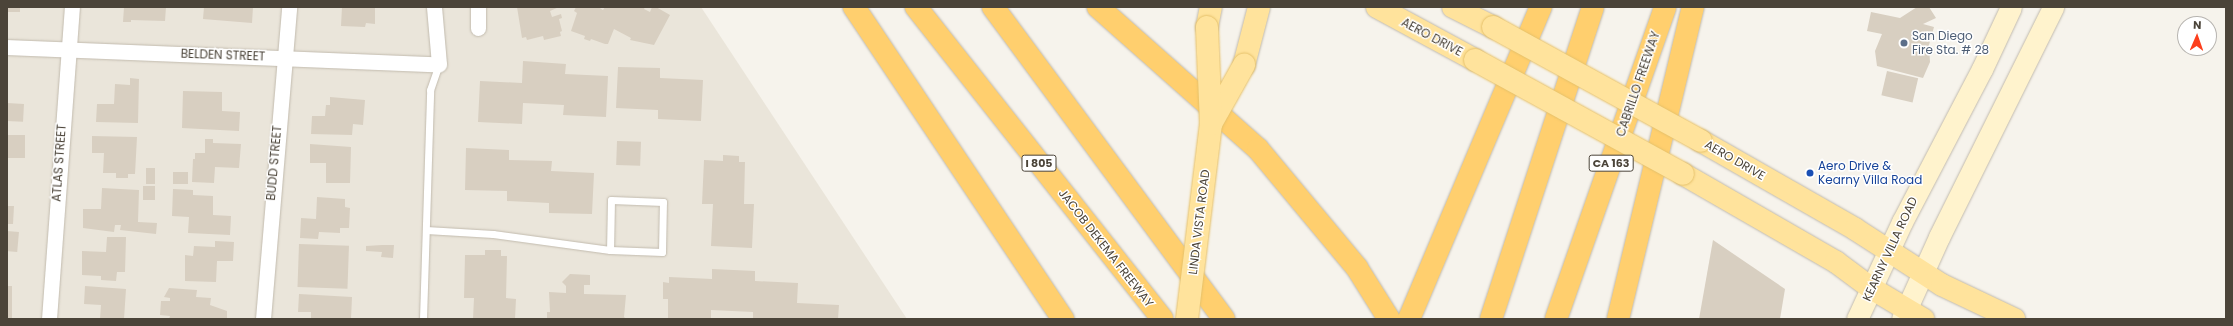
<!DOCTYPE html>
<html>
<head>
<meta charset="utf-8">
<style>
  body { margin:0 }
  #map { position:relative; width:2233px; height:326px; overflow:hidden; background:#f6f3ec; font-family:Poppins,sans-serif }
  div>[style] { position:absolute }
  [style*='--x'] { left:calc(var(--x)*1px); top:calc(var(--y)*1px); width:calc(var(--w)*1px); rotate:calc(var(--a)*1deg) }
  .residential>* { inset:0; background:#eae5da }
  .building>* { inset:0; background:#d8cfc1; transform-origin:0 0 }
  .roads { filter:drop-shadow(0 0 1px #c2bbae) drop-shadow(0 0 1px #c2bbae) }
  .lane>* { height:7px; margin:-3.5px; padding:0 3.5px; transform-origin:3.5px; border-radius:3.5px; background:#fff }
  .street>* { height:15px; margin:-7.5px; padding:0 7.5px; transform-origin:7.5px; border-radius:7.5px; background:#fff }
  .secondary>* { height:21px; margin:-10.5px; padding:0 10.5px; transform-origin:10.5px; border-radius:10.5px; background:#fff3cd }
  .primary>* { height:22px; margin:-11px; padding:0 11px; transform-origin:11px; border-radius:11px; background:#ffe39c }
  .highway>* { height:22px; margin:-11px; padding:0 11px; transform-origin:11px; border-radius:11px; background:#ffcf6e }
  .bridges { filter:drop-shadow(0 0 1px #e6c16a) drop-shadow(0 0 1px #e6c16a) }
  .primary-bridge>* { height:22px; margin:-11px; padding:0 11px; transform-origin:11px; border-radius:11px; background:#ffe39c }
  .dots>* { width:11px; height:11px; translate:-50% -50%; box-sizing:border-box; border:2px solid #fff; border-radius:50% }
  span { translate:-50% -50%; white-space:nowrap; text-align:center; line-height:1.15; -webkit-text-stroke:3px #fff; paint-order:stroke }
  .shield-label span { padding:1px 3px; background:#fff; border:1px solid; border-radius:3px; -webkit-text-stroke-width:0 }
  .shield-label { font-size:11px; color:#4b4439; font-weight:700 }
  .service-label { font-size:12px; color:#4e5e75 }
  .left { translate:0 -50%; text-align:left }
  .street-label { font-size:12px; color:#4b4439 }
  .transit-label { font-size:12px; color:#164399 }
  .frame { position:absolute; inset:0; border:8px solid #4b4439; pointer-events:none }
  .north { position:absolute; left:2177px; top:16px; width:40px; height:40px; box-sizing:border-box; background:#fff; border:1px solid #b7b4b0; border-radius:50%; rotate:2deg; font-size:11px; font-weight:700; line-height:16px; text-align:center; color:#4b4439 }
  .north::after { content:''; display:block; margin:auto; width:14px; height:18px; background:#fc3f1d; clip-path:polygon(50% 0,100% 100%,50% 72%,0 100%) }
</style>
</head>
<body>
<div id="map">
  <div class="residential">
    <div style="clip-path:polygon(7px 7px,701px 7px,907px 319px,7px 319px)"></div>
  </div>
  <div class="building">
    <div style="left:7px;top:7px;width:13px;height:5px"></div>
    <div style="clip-path:polygon(124px 7px,166px 7px,165px 21px,131px 20px,131px 22px,123px 22px)"></div>
    <div style="clip-path:polygon(204px 7px,253px 7px,252px 23px,203px 19px)"></div>
    <div style="clip-path:polygon(342px 7px,375px 8px,375px 24px,366px 23px,365px 27px,341px 26px)"></div>
    <div style="clip-path:polygon(517px 7px,559px 7px,550px 11px,552px 17px,561px 14px,562px 18px,559px 19px,562px 31px,560px 32px,561px 36px,544px 40px,543px 36px,527px 40px,526px 37px,522px 38px)"></div>
    <div style="clip-path:polygon(576px 7px,598px 7px,603px 10px,605px 7px,645px 7px,644px 9px,650px 12px,652px 7px,656px 7px,670px 15px,654px 45px,630px 40px,631px 38px,614px 29px,608px 44px,605px 44px,591px 39px,590px 41px,584px 39px,585px 36px,571px 31px,577px 13px,574px 11px)"></div>
    <div style="clip-path:polygon(1917px 7px,1929px 7px,1936px 18px,1923px 24px,1934px 27px,1929px 45px,1930px 62px,1923px 78px,1877px 66px,1875px 51px,1882px 34px,1867px 31px,1871px 12px,1900px 18px)"></div>
    <div style="clip-path:polygon(523px 61px,566px 64px,565px 74px,608px 76px,606px 117px,563px 115px,564px 105px,523px 103px,522px 124px,478px 122px,480px 81px,522px 83px)"></div>
    <div style="clip-path:polygon(618px 67px,660px 68px,660px 78px,703px 80px,701px 121px,658px 119px,658px 110px,616px 108px)"></div>
    <div style="left:1887px;top:71px;width:32px;height:25px;rotate:13deg"></div>
    <div style="clip-path:polygon(130px 78px,139px 79px,138px 123px,96px 122px,97px 104px,114px 104px,115px 84px,130px 85px)"></div>
    <div style="clip-path:polygon(183px 91px,222px 92px,222px 111px,240px 112px,239px 131px,182px 128px)"></div>
    <div style="clip-path:polygon(330px 97px,365px 100px,363px 125px,353px 124px,352px 135px,311px 134px,312px 116px,325px 116px,326px 105px,330px 105px)"></div>
    <div style="left:7px;top:103px;width:17px;height:18px;rotate:3deg"></div>
    <div style="left:7px;top:135px;width:18px;height:23px"></div>
    <div style="clip-path:polygon(92px 136px,137px 137px,135px 174px,128px 174px,128px 178px,116px 178px,116px 173px,103px 173px,104px 153px,92px 153px)"></div>
    <div style="clip-path:polygon(205px 139px,213px 139px,213px 143px,241px 144px,239px 168px,215px 167px,214px 183px,192px 182px,193px 159px,195px 159px,195px 153px,205px 153px)"></div>
    <div style="left:617px;top:141px;width:24px;height:24px;rotate:2deg"></div>
    <div style="clip-path:polygon(310px 144px,351px 147px,350px 183px,326px 183px,326px 163px,310px 163px)"></div>
    <div style="clip-path:polygon(466px 148px,509px 150px,509px 160px,552px 161px,551px 171px,594px 173px,592px 214px,549px 213px,549px 203px,507px 201px,507px 191px,465px 190px)"></div>
    <div style="clip-path:polygon(723px 155px,739px 156px,739px 162px,745px 162px,744px 204px,754px 204px,752px 248px,711px 246px,713px 204px,702px 204px,704px 160px,723px 161px)"></div>
    <div style="left:146px;top:168px;width:9px;height:16px"></div>
    <div style="left:173px;top:172px;width:15px;height:12px"></div>
    <div style="left:143px;top:186px;width:12px;height:14px"></div>
    <div style="clip-path:polygon(102px 188px,139px 190px,138px 222px,157px 223px,156px 234px,120px 230px,121px 225px,115px 225px,114px 232px,83px 228px,83px 209px,101px 209px)"></div>
    <div style="clip-path:polygon(173px 189px,193px 190px,193px 195px,213px 196px,213px 215px,231px 216px,230px 235px,188px 233px,189px 217px,172px 216px)"></div>
    <div style="clip-path:polygon(317px 197px,345px 199px,345px 207px,350px 208px,349px 228px,340px 228px,340px 233px,319px 232px,318px 239px,300px 238px,301px 218px,316px 219px)"></div>
    <div style="clip-path:polygon(7px 206px,14px 206px,13px 224px,7px 224px)"></div>
    <div style="left:7px;top:231px;width:12px;height:20px;rotate:5deg"></div>
    <div style="clip-path:polygon(107px 237px,126px 237px,125px 272px,117px 272px,116px 281px,101px 280px,101px 276px,82px 275px,82px 251px,106px 252px)"></div>
    <div style="clip-path:polygon(1713px 240px,1785px 289px,1780px 319px,1699px 319px)"></div>
    <div style="clip-path:polygon(215px 241px,234px 242px,233px 261px,217px 261px,216px 282px,185px 281px,185px 255px,193px 256px,194px 246px,215px 247px)"></div>
    <div style="left:299px;top:244px;width:50px;height:43px;rotate:2deg"></div>
    <div style="clip-path:polygon(382px 245px,394px 245px,393px 258px,381px 257px,382px 252px,366px 251px,366px 246px)"></div>
    <div style="clip-path:polygon(485px 250px,501px 250px,501px 256px,507px 256px,506px 298px,516px 299px,515px 319px,473px 319px,474px 298px,464px 298px,465px 255px,485px 255px)"></div>
    <div style="clip-path:polygon(712px 269px,755px 271px,755px 281px,798px 283px,797px 303px,839px 305px,838px 319px,753px 319px,753px 312px,711px 310px,711px 319px,668px 319px,668px 299px,663px 299px,663px 282px,669px 283px,669px 277px,712px 279px)"></div>
    <div style="clip-path:polygon(570px 274px,590px 275px,590px 285px,584px 285px,584px 294px,626px 295px,624px 317px,626px 319px,547px 319px,547px 312px,550px 312px,549px 292px,566px 293px,566px 286px,562px 282px)"></div>
    <div style="left:7px;top:286px;width:5px;height:33px"></div>
    <div style="clip-path:polygon(85px 286px,126px 289px,124px 319px,100px 319px,101px 305px,84px 304px)"></div>
    <div style="clip-path:polygon(169px 288px,197px 290px,196px 297px,211px 298px,210px 305px,227px 311px,227px 319px,169px 319px,170px 316px,160px 315px,161px 301px,170px 301px,170px 298px,164px 297px)"></div>
    <div style="clip-path:polygon(299px 294px,352px 297px,351px 319px,311px 319px,311px 312px,298px 312px)"></div>
  </div>
  <div class="roads">
    <div class="lane">
      <div style="--x:426;--y:230;--w:67;--a:3.4"></div>
      <div style="--x:493;--y:234;--w:118;--a:7.8"></div>
      <div style="--x:610;--y:250;--w:52;--a:2.2"></div>
      <div style="--x:662;--y:252;--w:50;--a:-88.9"></div>
      <div style="--x:663;--y:202;--w:52;--a:-177.8"></div>
      <div style="--x:611;--y:200;--w:50;--a:91.1"></div>
      <div style="--x:423;--y:319;--w:229;--a:-88.2"></div>
      <div style="--x:430;--y:90;--w:28;--a:-71"></div>
    </div>
    <div class="street">
      <div style="--x:478;--y:28;--w:21;--a:-90"></div>
      <div style="--x:7;--y:47;--w:432;--a:2.3"></div>
      <div style="--x:439;--y:64;--w:57;--a:-95"></div>
      <div style="--x:49;--y:319;--w:313;--a:-85.8"></div>
      <div style="--x:263;--y:319;--w:313;--a:-85.2"></div>
    </div>
    <div class="secondary">
      <div style="--x:1857;--y:319;--w:107;--a:-65.1"></div>
      <div style="--x:1902;--y:222;--w:173;--a:-62.4"></div>
      <div style="--x:1982;--y:69;--w:68;--a:-64.9"></div>
      <div style="--x:1902;--y:319;--w:90;--a:-65.7"></div>
      <div style="--x:1939;--y:237;--w:257;--a:-63.6"></div>
    </div>
    <div class="primary">
      <div style="--x:1377;--y:7;--w:111;--a:28.4"></div>
      <div style="--x:1453;--y:7;--w:45;--a:26.6"></div>
      <div style="--x:1207;--y:27;--w:20;--a:-79"></div>
      <div style="--x:1244;--y:65;--w:60;--a:-75.5"></div>
      <div style="--x:1701;--y:141;--w:177;--a:29.7"></div>
      <div style="--x:1855;--y:229;--w:103;--a:32.8"></div>
      <div style="--x:1942;--y:285;--w:80;--a:25.3"></div>
      <div style="--x:1683;--y:174;--w:177;--a:29.9"></div>
      <div style="--x:1836;--y:262;--w:44;--a:36.6"></div>
      <div style="--x:1871;--y:288;--w:61;--a:30.8"></div>
    </div>
    <div class="highway">
      <div style="--x:854;--y:7;--w:376;--a:56.2"></div>
      <div style="--x:916;--y:7;--w:397;--a:51.7"></div>
      <div style="--x:993;--y:7;--w:388;--a:53.5"></div>
      <div style="--x:1098;--y:7;--w:214;--a:41.6"></div>
      <div style="--x:1258;--y:149;--w:155;--a:50.2"></div>
      <div style="--x:1357;--y:268;--w:60;--a:57.9"></div>
      <div style="--x:1409;--y:319;--w:339;--a:-67.1"></div>
      <div style="--x:1491;--y:319;--w:328;--a:-71.9"></div>
      <div style="--x:1556;--y:319;--w:330;--a:-70.7"></div>
      <div style="--x:1618;--y:319;--w:321;--a:-76.5"></div>
    </div>
  </div>
  <div class="bridges">
    <div class="primary-bridge">
      <div style="--x:1493;--y:27;--w:237;--a:28.7"></div>
      <div style="--x:1475;--y:60;--w:237;--a:28.7"></div>
      <div style="--x:1211;--y:124;--w:68;--a:-60.8"></div>
      <div style="--x:1187;--y:319;--w:196;--a:-83"></div>
      <div style="--x:1211;--y:124;--w:97;--a:-92.4"></div>
    </div>
  </div>
  <div class="dots">
    <div style="left:1904px;top:43px;background:#5c6f8a"></div>
    <div style="left:1810px;top:173px;background:#1a4fb4"></div>
  </div>
  <div class="shield-label">
    <span style="left:1039px;top:163px">I 805</span>
    <span style="left:1611px;top:163px">CA 163</span>
  </div>
  <div class="service-label">
    <span class="left" style="left:1912px;top:43px">San Diego<br>Fire Sta. # 28</span>
  </div>
  <div class="street-label">
    <span style="left:1432px;top:37px;rotate:28deg">AERO DRIVE</span>
    <span style="left:223px;top:55px;rotate:2deg">BELDEN STREET</span>
    <span style="left:1638px;top:84px;rotate:-71deg">CABRILLO FREEWAY</span>
    <span style="left:1735px;top:160px;rotate:30deg">AERO DRIVE</span>
    <span style="left:59px;top:163px;rotate:-86deg">ATLAS STREET</span>
    <span style="left:274px;top:163px;rotate:-85deg">BUDD STREET</span>
    <span style="left:1199px;top:222px;rotate:-83deg">LINDA VISTA ROAD</span>
    <span style="left:1106px;top:248px;rotate:52deg">JACOB DEKEMA FREEWAY</span>
    <span style="left:1890px;top:249px;rotate:-65deg">KEARNY VILLA ROAD</span>
  </div>
  <div class="transit-label">
    <span class="left" style="left:1818px;top:173px">Aero Drive &amp;<br>Kearny Villa Road</span>
  </div>
  <div class="frame"></div>
  <div class="north">N</div>
</div>
</body>
</html>
